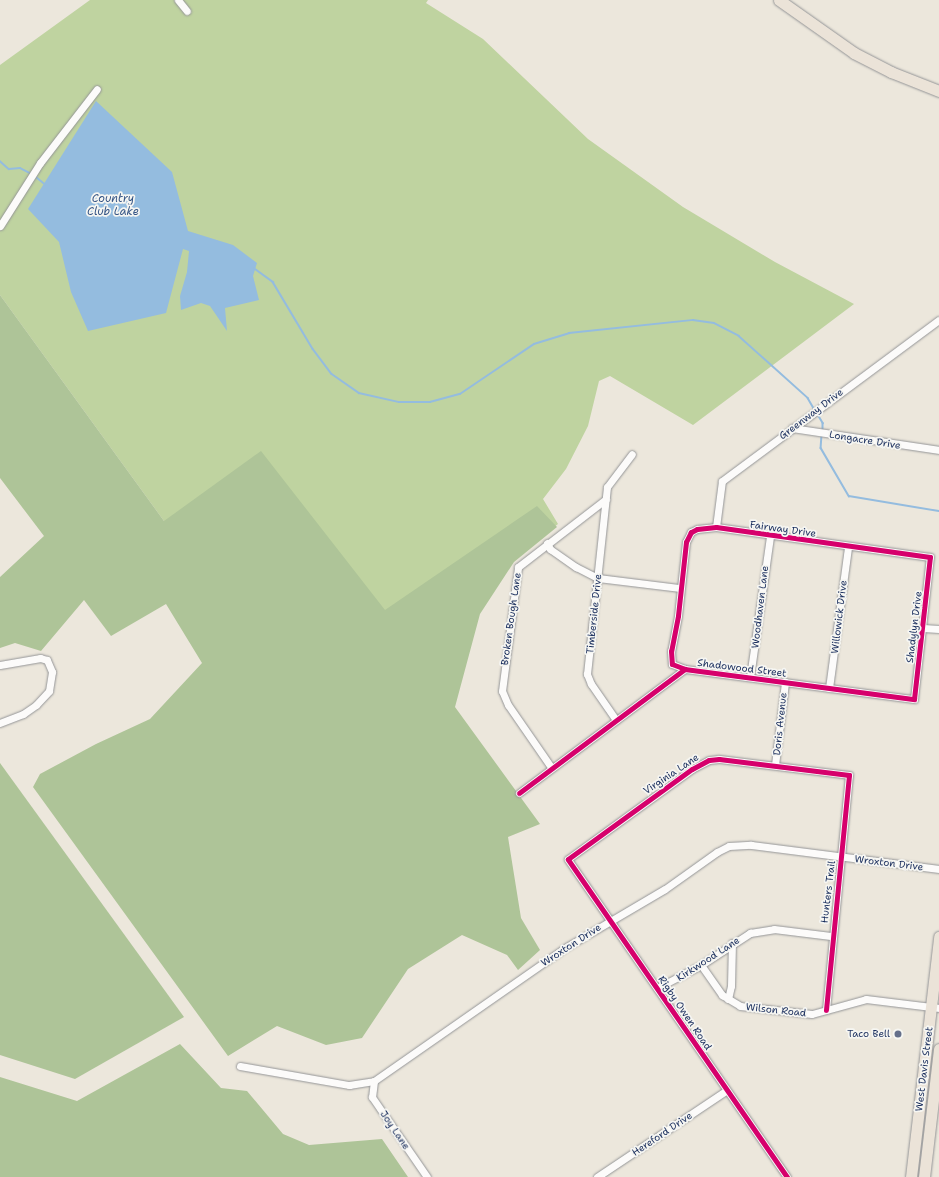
<!DOCTYPE html>
<html>
<head>
<meta charset="utf-8">
<style>
  body { margin:0 }
  #map { position:relative; width:939px; height:1177px; overflow:hidden; background:#ece7dc; font-family:"Shantell Sans",sans-serif }
  div>[style] { position:absolute }
  [style*='--x'] { left:calc(var(--x)*1px); top:calc(var(--y)*1px); width:calc(var(--w)*1px); rotate:calc(var(--a)*1deg) }
  .green>* { inset:0; background:#bfd3a0 }
  .forest>* { inset:0; background:#aec498 }
  .water>* { inset:0; background:#94bcdf }
  .stream>* { height:1.5px; margin:-0.75px; padding:0 0.75px; transform-origin:0.75px; border-radius:0.75px; background:#94bcdf }
  .roads { filter:drop-shadow(0 0 1px #949597) drop-shadow(0 0 1px #949597) }
  .street>* { height:7px; margin:-3.5px; padding:0 3.5px; transform-origin:3.5px; border-radius:3.5px; background:#fcfbfa }
  .primary>* { height:11px; margin:-5.5px; padding:0 5.5px; transform-origin:5.5px; border-radius:5.5px; background:#ebe3d8 }
  .cycleway>* { height:5px; margin:-2.5px; padding:0 2.5px; transform-origin:2.5px; border-radius:2.5px; background:#d6006c }
  .dots>* { width:11px; height:11px; translate:-50% -50%; box-sizing:border-box; border:2px solid #f6f6f2; border-radius:50% }
  span { translate:-50% -50%; white-space:nowrap; text-align:center; line-height:1.15; -webkit-text-stroke:3.5px #f6f6f2; paint-order:stroke }
  .street-label { font-size:10px; color:#1b2f5e }
  .poi-label { font-size:10px; color:#1b2f5e }
  .right { translate:-100% -50%; text-align:right }
  .water-label { font-size:11px; color:#345485; font-style:italic }
</style>
</head>
<body>
<div id="map">
  <div class="green">
    <div style="clip-path:polygon(90px 0,428px 0,426px 3px,483px 39px,588px 139px,683px 207px,775px 262px,854px 304px,693px 425px,610px 376px,599px 381px,588px 426px,566px 469px,543px 499px,558px 524px,397px 644px,164px 521px,0 295px,0 65px)"></div>
  </div>
  <div class="forest">
    <div style="clip-path:polygon(0 295px,164px 521px,261px 451px,385px 610px,537px 506px,557px 527px,514px 562px,480px 614px,455px 707px,540px 824px,508px 837px,521px 918px,540px 950px,518px 970px,507px 955px,462px 935px,408px 969px,362px 1038px,326px 1045px,277px 1026px,228px 1056px,33px 787px,40px 774px,96px 744px,150px 719px,202px 663px,166px 604px,111px 636px,84px 600px,41px 651px,15px 643px,0 648px,0 577px,44px 536px,0 478px)"></div>
    <div style="clip-path:polygon(0 763px,184px 1017px,75px 1079px,0 1055px)"></div>
    <div style="clip-path:polygon(180px 1044px,221px 1088px,247px 1091px,283px 1134px,309px 1145px,382px 1139px,408px 1177px,0 1177px,0 1077px,77px 1101px)"></div>
  </div>
  <div class="water">
    <div style="clip-path:polygon(96px 101px,172px 172px,188px 231px,233px 245px,257px 263px,253px 276px,259px 300px,225px 308px,227px 331px,210px 306px,201px 303px,181px 310px,180px 296px,187px 272px,189px 251px,183px 249px,166px 313px,88px 331px,71px 292px,59px 242px,28px 209px)"></div>
  </div>
  <div class="stream">
    <div style="--x:0;--y:161;--w:12;--a:42"></div>
    <div style="--x:9;--y:169;--w:11;--a:-5"></div>
    <div style="--x:20;--y:168;--w:11;--a:27"></div>
    <div style="--x:35;--y:176;--w:13;--a:39"></div>
    <div style="--x:254;--y:268;--w:24;--a:36"></div>
    <div style="--x:273;--y:282;--w:78;--a:59.2"></div>
    <div style="--x:313;--y:349;--w:31;--a:53"></div>
    <div style="--x:332;--y:374;--w:33;--a:35"></div>
    <div style="--x:359;--y:393;--w:41;--a:12.7"></div>
    <div style="--x:399;--y:402;--w:31;--a:0"></div>
    <div style="--x:430;--y:402;--w:31;--a:-15"></div>
    <div style="--x:460;--y:394;--w:89;--a:-34"></div>
    <div style="--x:534;--y:344;--w:37;--a:-17"></div>
    <div style="--x:569;--y:333;--w:125;--a:-6"></div>
    <div style="--x:693;--y:320;--w:21;--a:8"></div>
    <div style="--x:714;--y:323;--w:28;--a:27"></div>
    <div style="--x:739;--y:336;--w:93;--a:41.9"></div>
    <div style="--x:808;--y:398;--w:14;--a:60"></div>
    <div style="--x:817;--y:413;--w:12;--a:59"></div>
    <div style="--x:823;--y:423;--w:6;--a:90"></div>
    <div style="--x:822;--y:435;--w:13;--a:94"></div>
    <div style="--x:821;--y:448;--w:56;--a:59.7"></div>
    <div style="--x:849;--y:496;--w:91;--a:9.5"></div>
  </div>
  <div class="roads">
    <div class="street">
      <div style="--x:178;--y:0;--w:14;--a:51"></div>
      <div style="--x:0;--y:226;--w:75;--a:-57.6"></div>
      <div style="--x:40;--y:163;--w:93;--a:-52.4"></div>
      <div style="--x:792;--y:428;--w:149;--a:8.5"></div>
      <div style="--x:716;--y:527;--w:46;--a:-82.6"></div>
      <div style="--x:722;--y:481;--w:270;--a:-36.6"></div>
      <div style="--x:547;--y:543;--w:7;--a:63"></div>
      <div style="--x:550;--y:549;--w:32;--a:35"></div>
      <div style="--x:576;--y:567;--w:25;--a:27"></div>
      <div style="--x:598;--y:578;--w:83;--a:7"></div>
      <div style="--x:923;--y:628;--w:16;--a:4"></div>
      <div style="--x:0;--y:665;--w:41;--a:-9.9"></div>
      <div style="--x:40;--y:658;--w:7;--a:16"></div>
      <div style="--x:47;--y:660;--w:13;--a:67"></div>
      <div style="--x:52;--y:672;--w:19;--a:99"></div>
      <div style="--x:49;--y:691;--w:19;--a:133"></div>
      <div style="--x:36;--y:705;--w:16;--a:145"></div>
      <div style="--x:23;--y:714;--w:25;--a:159"></div>
      <div style="--x:750;--y:677;--w:142;--a:-81.9"></div>
      <div style="--x:829;--y:688;--w:142;--a:-82.3"></div>
      <div style="--x:616;--y:720;--w:44;--a:-124.8"></div>
      <div style="--x:591;--y:684;--w:11;--a:-112"></div>
      <div style="--x:587;--y:674;--w:188;--a:-83.9"></div>
      <div style="--x:607;--y:487;--w:41;--a:-52.9"></div>
      <div style="--x:775;--y:765;--w:84;--a:-83.1"></div>
      <div style="--x:551;--y:767;--w:75;--a:-124.7"></div>
      <div style="--x:508;--y:705;--w:15;--a:-113"></div>
      <div style="--x:502;--y:691;--w:125;--a:-82.6"></div>
      <div style="--x:518;--y:567;--w:111;--a:-37.7"></div>
      <div style="--x:519;--y:793;--w:207;--a:-36.8"></div>
      <div style="--x:685;--y:669;--w:231;--a:7.5"></div>
      <div style="--x:914;--y:699;--w:143;--a:-83.6"></div>
      <div style="--x:930;--y:557;--w:216;--a:-172"></div>
      <div style="--x:716;--y:527;--w:19;--a:174"></div>
      <div style="--x:697;--y:529;--w:7;--a:153"></div>
      <div style="--x:691;--y:532;--w:11;--a:117"></div>
      <div style="--x:686;--y:542;--w:74;--a:96.2"></div>
      <div style="--x:678;--y:616;--w:36;--a:101"></div>
      <div style="--x:671;--y:651;--w:13;--a:86"></div>
      <div style="--x:672;--y:664;--w:14;--a:21"></div>
      <div style="--x:701;--y:965;--w:37;--a:55"></div>
      <div style="--x:722;--y:995;--w:21;--a:31"></div>
      <div style="--x:740;--y:1006;--w:72;--a:6.3"></div>
      <div style="--x:812;--y:1014;--w:56;--a:-15.5"></div>
      <div style="--x:866;--y:999;--w:74;--a:7"></div>
      <div style="--x:657;--y:988;--w:50;--a:-27.6"></div>
      <div style="--x:701;--y:965;--w:59;--a:-33.1"></div>
      <div style="--x:750;--y:933;--w:24;--a:-9"></div>
      <div style="--x:774;--y:929;--w:57;--a:7"></div>
      <div style="--x:728;--y:999;--w:13;--a:-77"></div>
      <div style="--x:731;--y:986;--w:43;--a:-88.7"></div>
      <div style="--x:240;--y:1066;--w:111;--a:9.9"></div>
      <div style="--x:349;--y:1085;--w:25;--a:-9"></div>
      <div style="--x:374;--y:1081;--w:231;--a:-34.9"></div>
      <div style="--x:563;--y:949;--w:118;--a:-30.5"></div>
      <div style="--x:665;--y:889;--w:64;--a:-35.4"></div>
      <div style="--x:717;--y:852;--w:13;--a:-27"></div>
      <div style="--x:729;--y:846;--w:22;--a:-3"></div>
      <div style="--x:751;--y:845;--w:190;--a:7.3"></div>
      <div style="--x:374;--y:1081;--w:16;--a:97"></div>
      <div style="--x:372;--y:1097;--w:97;--a:55.5"></div>
      <div style="--x:597;--y:1177;--w:156;--a:-33.8"></div>
      <div style="--x:787;--y:1177;--w:386;--a:-124.6"></div>
      <div style="--x:568;--y:859;--w:153;--a:-36"></div>
      <div style="--x:692;--y:769;--w:19;--a:-28"></div>
      <div style="--x:709;--y:760;--w:10;--a:-6"></div>
      <div style="--x:719;--y:759;--w:131;--a:7"></div>
      <div style="--x:849;--y:775;--w:236;--a:95.6"></div>
    </div>
    <div class="primary">
      <div style="--x:779;--y:0;--w:92;--a:35.2"></div>
      <div style="--x:854;--y:53;--w:42;--a:27.2"></div>
      <div style="--x:891;--y:72;--w:52;--a:21.6"></div>
      <div style="--x:911;--y:1177;--w:242;--a:-83.3"></div>
      <div style="--x:924;--y:1177;--w:129;--a:-83.3"></div>
    </div>
  </div>
  <div class="cycleway">
    <div style="--x:519;--y:793;--w:207;--a:-36.8"></div>
    <div style="--x:685;--y:669;--w:231;--a:7.5"></div>
    <div style="--x:914;--y:699;--w:143;--a:-83.6"></div>
    <div style="--x:930;--y:557;--w:216;--a:-172"></div>
    <div style="--x:716;--y:527;--w:19;--a:174"></div>
    <div style="--x:697;--y:529;--w:7;--a:153"></div>
    <div style="--x:691;--y:532;--w:11;--a:117"></div>
    <div style="--x:686;--y:542;--w:74;--a:96.2"></div>
    <div style="--x:678;--y:616;--w:36;--a:101"></div>
    <div style="--x:671;--y:651;--w:13;--a:86"></div>
    <div style="--x:672;--y:664;--w:14;--a:21"></div>
    <div style="--x:787;--y:1177;--w:386;--a:-124.6"></div>
    <div style="--x:568;--y:859;--w:153;--a:-36"></div>
    <div style="--x:692;--y:769;--w:19;--a:-28"></div>
    <div style="--x:709;--y:760;--w:10;--a:-6"></div>
    <div style="--x:719;--y:759;--w:131;--a:7"></div>
    <div style="--x:849;--y:775;--w:236;--a:95.6"></div>
  </div>
  <div class="dots">
    <div style="left:898px;top:1034px;background:#646f8a"></div>
  </div>
  <div class="street-label">
    <span style="left:811px;top:414px;rotate:-37deg">Greenway Drive</span>
    <span style="left:865px;top:440px;rotate:9deg">Longacre Drive</span>
    <span style="left:783px;top:529px;rotate:8deg">Fairway Drive</span>
    <span style="left:760px;top:607px;rotate:-83deg">Woodhaven Lane</span>
    <span style="left:594px;top:614px;rotate:-84deg">Timberside Drive</span>
    <span style="left:839px;top:617px;rotate:-83deg">Willowick Drive</span>
    <span style="left:511px;top:619px;rotate:-82deg">Broken Bough Lane</span>
    <span style="left:914px;top:627px;rotate:-83deg">Shadylyn Drive</span>
    <span style="left:742px;top:668px;rotate:7deg">Shadowood Street</span>
    <span style="left:780px;top:724px;rotate:-84deg">Doris Avenue</span>
    <span style="left:671px;top:774px;rotate:-34deg">Virginia Lane</span>
    <span style="left:889px;top:863px;rotate:7deg">Wroxton Drive</span>
    <span style="left:828px;top:892px;rotate:-83deg">Hunters Trail</span>
    <span style="left:571px;top:945px;rotate:-33deg">Wroxton Drive</span>
    <span style="left:708px;top:959px;rotate:-33deg">Kirkwood Lane</span>
    <span style="left:776px;top:1010px;rotate:6deg">Wilson Road</span>
    <span style="left:685px;top:1013px;rotate:56deg">Rigby Owen Road</span>
    <span style="left:924px;top:1069px;rotate:-83deg">West Davis Street</span>
    <span style="left:395px;top:1130px;rotate:56deg">Joy Lane</span>
    <span style="left:662px;top:1134px;rotate:-34deg">Hereford Drive</span>
  </div>
  <div class="poi-label">
    <span class="right" style="left:890px;top:1034px">Taco Bell</span>
  </div>
  <div class="water-label">
    <span style="left:113px;top:206px">Country<br>Club Lake</span>
  </div>
</div>
</body>
</html>
